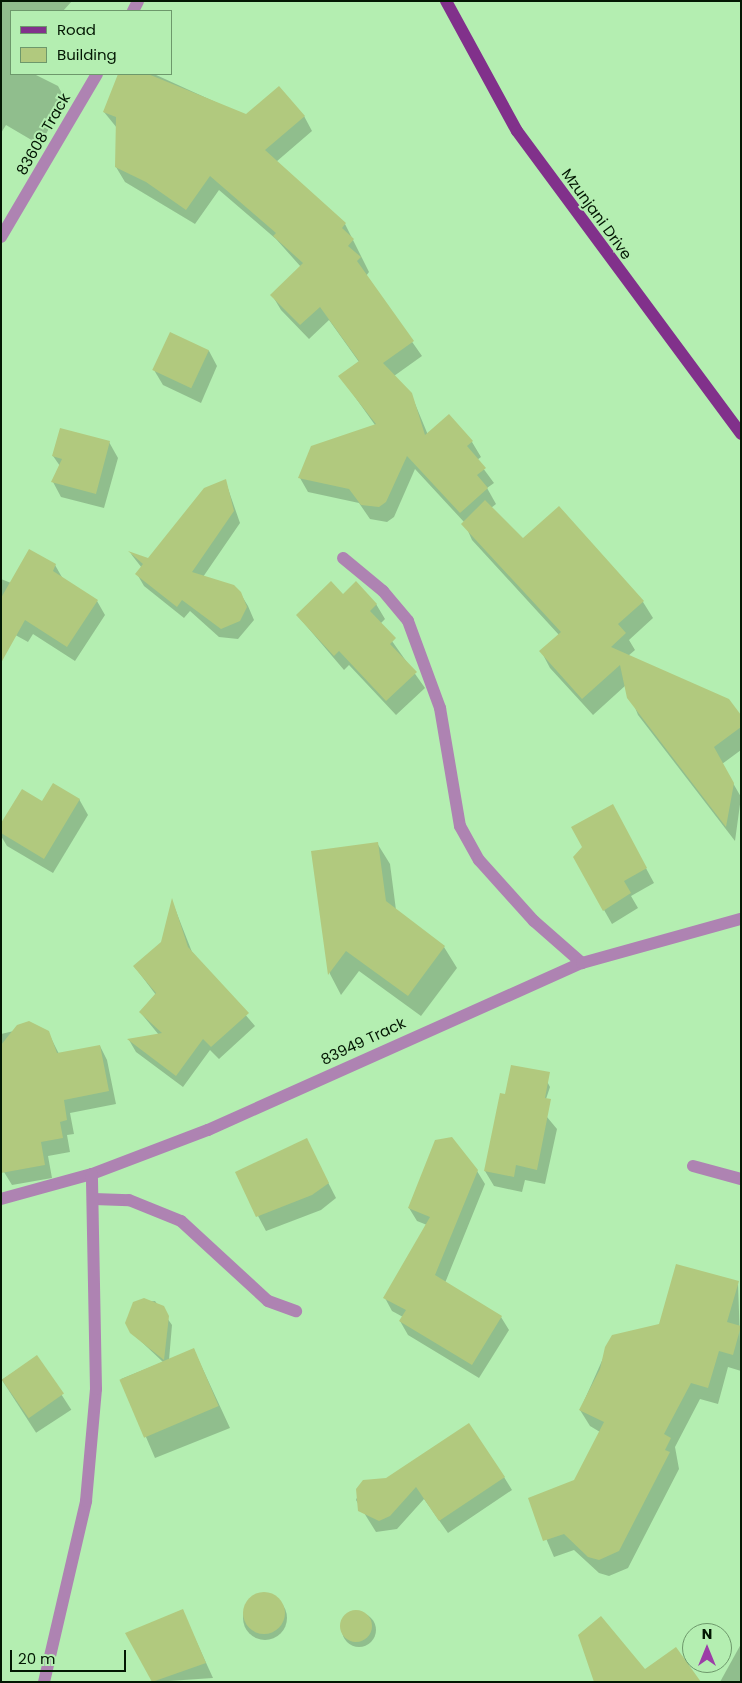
<!DOCTYPE html>
<html>
<head>
<meta charset="utf-8">
<style>
  body { margin:0 }
  #map { position:relative; width:742px; height:1683px; overflow:hidden; background:#b4eeb1; font-family:Poppins,sans-serif }
  div>[style] { position:absolute }
  [style*='--x'] { left:calc(var(--x)*1px); top:calc(var(--y)*1px); width:calc(var(--w)*1px); rotate:calc(var(--a)*1deg) }
  .shadow>* { inset:0; background:#0003; transform-origin:0 0 }
  .round { border-radius:50% }
  .building>* { inset:0; background:#b1c97e; transform-origin:0 0 }
  .minor>* { height:12px; margin:-6px; padding:0 6px; transform-origin:6px; border-radius:6px; background:#ae83b2 }
  .major>* { height:12px; margin:-6px; padding:0 6px; transform-origin:6px; border-radius:6px; background:#81318b }
  span { translate:-50% -50%; white-space:nowrap; text-align:center; line-height:1.15; -webkit-text-stroke:4px #b4eeb1; paint-order:stroke }
  .street-label { font-size:15px; color:#031703 }
  .frame { position:absolute; inset:0; border:2px solid #031703; pointer-events:none }
  .legend { position:absolute; left:10px; top:10px; width:162px; height:65px; box-sizing:border-box; background:#b4eeb1; border:1px solid #6d986b; margin:0; padding:6px 9px; list-style:none; font-size:15px; color:#031703 }
  .legend li { display:flex; align-items:center; gap:10px; height:25px }
  .legend b { width:25px; border:1px solid #6d986b }
  .north { position:absolute; left:682px; top:1623px; width:50px; height:50px; box-sizing:border-box; background:#b4eeb1; border:1px solid #6d986b; border-radius:50%; rotate:0deg; font-size:14px; font-weight:700; line-height:20px; text-align:center; color:#031703 }
  .north::after { content:''; display:block; margin:auto; width:18px; height:22px; background:#9c3ea7; clip-path:polygon(50% 0,100% 100%,50% 72%,0 100%) }
  .scale { position:absolute; left:10px; top:1650px; width:116px; height:22px; box-sizing:border-box; border:2px solid #031703; border-top:0; padding-left:6px; font-size:15px; line-height:18px; white-space:nowrap; color:#031703; -webkit-text-stroke:4px #b4eeb1; paint-order:stroke }
</style>
</head>
<body>
<div id="map">
  <div class="shadow">
    <div style="clip-path:polygon(1px 1px,72px 1px,63px 11px,11px 11px,11px 74px,34px 74px,58px 86px,65px 99px,40px 145px,6px 125px,1px 133px)"></div>
    <div style="clip-path:polygon(120px 74px,154px 74px,246px 116px,304px 116px,312px 131px,276px 162px,345px 224px,369px 272px,366px 276px,422px 356px,394px 376px,411px 394px,428px 435px,448px 416px,472px 442px,481px 457px,477px 460px,494px 483px,487px 488px,496px 504px,491px 508px,523px 540px,643px 602px,653px 618px,629px 640px,635px 650px,628px 656px,741px 717px,741px 750px,722px 764px,741px 797px,735px 841px,638px 715px,626px 685px,593px 715px,550px 668px,541px 651px,559px 635px,472px 540px,464px 522px,415px 469px,394px 517px,387px 522px,370px 519px,359px 503px,308px 492px,300px 478px,375px 425px,340px 376px,359px 362px,329px 320px,309px 339px,281px 310px,272px 295px,301px 267px,276px 239px,219px 190px,195px 224px,125px 182px,116px 167px,117px 128px,104px 112px)"></div>
    <div style="clip-path:polygon(170px 334px,209px 351px,217px 366px,201px 403px,163px 385px,154px 370px)"></div>
    <div style="clip-path:polygon(109px 442px,118px 458px,104px 508px,61px 497px,53px 482px,60px 466px,53px 456px)"></div>
    <div style="clip-path:polygon(225px 480px,240px 523px,203px 577px,240px 593px,248px 606px,254px 620px,238px 639px,219px 637px,190px 611px,184px 618px,144px 586px,137px 574px,142px 568px,131px 554px,149px 559px)"></div>
    <div style="clip-path:polygon(55px 565px,63px 579px,97px 601px,105px 615px,75px 661px,33px 634px,28px 642px,1px 627px,1px 579px,11px 583px)"></div>
    <div style="clip-path:polygon(343px 596px,376px 604px,385px 619px,380px 624px,425px 688px,396px 715px,349px 665px,344px 670px,297px 615px)"></div>
    <div style="clip-path:polygon(79px 799px,88px 815px,53px 873px,7px 846px,1px 836px,1px 825px)"></div>
    <div style="clip-path:polygon(620px 820px,654px 883px,631px 896px,638px 908px,612px 924px,574px 857px)"></div>
    <div style="clip-path:polygon(377px 843px,390px 864px,396px 910px,444px 947px,457px 968px,421px 1016px,359px 971px,341px 995px,330px 974px,313px 852px)"></div>
    <div style="clip-path:polygon(172px 901px,192px 952px,255px 1026px,219px 1059px,210px 1050px,183px 1087px,136px 1052px,129px 1040px,159px 1035px,140px 1012px,156px 995px,134px 966px,162px 943px)"></div>
    <div style="clip-path:polygon(14px 1031px,48px 1032px,59px 1054px,100px 1046px,107px 1060px,116px 1104px,70px 1113px,74px 1134px,67px 1135px,70px 1152px,48px 1156px,52px 1178px,12px 1185px,4px 1172px,1px 1034px)"></div>
    <div style="clip-path:polygon(542px 1072px,550px 1087px,542px 1111px,557px 1129px,545px 1184px,525px 1180px,522px 1192px,494px 1186px,485px 1171px,506px 1096px)"></div>
    <div style="clip-path:polygon(306px 1139px,336px 1198px,321px 1210px,266px 1231px,258px 1216px)"></div>
    <div style="clip-path:polygon(477px 1171px,485px 1184px,445px 1283px,501px 1317px,509px 1330px,479px 1378px,408px 1335px,400px 1321px,403px 1317px,392px 1311px,385px 1298px,427px 1225px,417px 1221px,409px 1208px)"></div>
    <div style="clip-path:polygon(738px 1282px,741px 1371px,728px 1367px,718px 1404px,700px 1399px,675px 1447px,679px 1469px,628px 1568px,609px 1576px,599px 1573px,574px 1550px,554px 1557px,529px 1499px,575px 1481px,600px 1432px,590px 1426px,580px 1410px,613px 1336px,660px 1325px)"></div>
    <div style="clip-path:polygon(155px 1301px,172px 1325px,169px 1360px,194px 1350px,230px 1428px,155px 1458px,121px 1379px,163px 1362px,131px 1332px,134px 1303px)"></div>
    <div style="left:37px;top:1357px;width:63px;height:42px;rotate:57deg"></div>
    <div style="clip-path:polygon(504px 1477px,512px 1490px,448px 1533px,424px 1499px,397px 1529px,376px 1532px,356px 1500px,364px 1481px)"></div>
    <div class="round" style="left:243px;top:1596px;width:44px;height:44px"></div>
    <div style="clip-path:polygon(182px 1610px,213px 1678px,154px 1682px,127px 1634px)"></div>
    <div class="round" style="left:342px;top:1613px;width:34px;height:34px"></div>
    <div style="clip-path:polygon(741px 1644px,741px 1682px,720px 1682px)"></div>
  </div>
  <div class="building">
    <div style="clip-path:polygon(118px 74px,148px 74px,246px 114px,279px 86px,305px 116px,265px 150px,346px 223px,342px 228px,354px 239px,348px 246px,361px 257px,357px 261px,414px 341px,383px 363px,412px 393px,425px 435px,449px 414px,473px 441px,467px 446px,486px 468px,477px 475px,488px 488px,460px 513px,407px 456px,386px 502px,379px 507px,361px 505px,349px 489px,298px 478px,311px 446px,376px 424px,338px 376px,359px 361px,320px 307px,300px 325px,270px 295px,303px 263px,273px 236px,276px 233px,210px 176px,186px 210px,146px 182px,115px 167px,116px 117px,103px 112px)"></div>
    <div style="left:170px;top:332px;width:43px;height:42px;rotate:25deg"></div>
    <div style="clip-path:polygon(60px 428px,110px 441px,96px 494px,51px 482px,62px 459px,52px 456px)"></div>
    <div style="clip-path:polygon(226px 479px,234px 511px,192px 572px,234px 585px,241px 592px,247px 607px,240px 621px,221px 629px,182px 600px,177px 607px,135px 574px,143px 564px,128px 551px,148px 558px,204px 488px)"></div>
    <div style="clip-path:polygon(485px 500px,523px 538px,559px 506px,644px 601px,618px 624px,626px 633px,611px 647px,729px 699px,741px 715px,741px 727px,714px 747px,734px 783px,726px 827px,627px 698px,620px 665px,582px 699px,539px 651px,561px 632px,461px 524px)"></div>
    <div style="clip-path:polygon(29px 549px,56px 564px,53px 571px,98px 600px,67px 647px,25px 620px,1px 663px,1px 598px)"></div>
    <div style="clip-path:polygon(331px 581px,343px 594px,356px 581px,377px 604px,370px 611px,396px 638px,390px 644px,417px 672px,386px 701px,339px 651px,334px 656px,296px 615px)"></div>
    <div style="clip-path:polygon(53px 783px,80px 799px,44px 859px,1px 833px,1px 823px,22px 789px,42px 801px)"></div>
    <div style="clip-path:polygon(613px 804px,647px 868px,624px 881px,631px 893px,603px 911px,573px 857px,582px 847px,571px 827px)"></div>
    <div style="clip-path:polygon(378px 842px,386px 901px,445px 946px,408px 996px,346px 951px,328px 975px,311px 851px)"></div>
    <div style="clip-path:polygon(172px 898px,188px 947px,249px 1013px,211px 1047px,203px 1039px,176px 1076px,127px 1039px,162px 1033px,139px 1012px,156px 993px,133px 966px,161px 942px)"></div>
    <div style="clip-path:polygon(29px 1021px,49px 1031px,57px 1053px,100px 1045px,109px 1091px,64px 1100px,67px 1120px,60px 1122px,63px 1138px,41px 1142px,45px 1165px,1px 1173px,1px 1045px,17px 1025px)"></div>
    <div style="clip-path:polygon(511px 1065px,550px 1072px,545px 1098px,551px 1099px,537px 1170px,516px 1165px,514px 1177px,484px 1171px,500px 1093px,505px 1094px)"></div>
    <div style="clip-path:polygon(452px 1137px,478px 1170px,435px 1275px,502px 1316px,472px 1365px,399px 1321px,406px 1310px,383px 1298px,430px 1217px,408px 1208px,435px 1140px)"></div>
    <div style="clip-path:polygon(307px 1138px,329px 1183px,312px 1195px,256px 1217px,235px 1172px)"></div>
    <div style="clip-path:polygon(676px 1264px,739px 1281px,727px 1322px,741px 1326px,733px 1355px,719px 1351px,708px 1388px,691px 1383px,664px 1434px,671px 1438px,665px 1450px,670px 1452px,619px 1551px,599px 1560px,588px 1557px,564px 1534px,543px 1541px,528px 1498px,574px 1480px,604px 1422px,579px 1410px,600px 1369px,605px 1347px,612px 1335px,659px 1324px)"></div>
    <div style="clip-path:polygon(144px 1298px,164px 1306px,169px 1316px,164px 1360px,130px 1333px,125px 1323px,133px 1302px)"></div>
    <div style="left:194px;top:1348px;width:63px;height:81px;rotate:67deg"></div>
    <div style="left:37px;top:1355px;width:47px;height:43px;rotate:55deg"></div>
    <div style="clip-path:polygon(469px 1423px,505px 1477px,439px 1521px,416px 1487px,390px 1516px,379px 1521px,358px 1511px,356px 1489px,363px 1480px,386px 1478px)"></div>
    <div class="round" style="left:243px;top:1592px;width:42px;height:42px"></div>
    <div style="clip-path:polygon(183px 1609px,206px 1663px,152px 1682px,125px 1633px)"></div>
    <div class="round" style="left:340px;top:1610px;width:32px;height:32px"></div>
    <div style="clip-path:polygon(601px 1616px,645px 1669px,676px 1647px,701px 1682px,594px 1682px,578px 1635px)"></div>
  </div>
  <div class="minor">
    <div style="--x:133;--y:11;--w:11;--a:-63"></div>
    <div style="--x:1;--y:237;--w:189;--a:-59.5"></div>
    <div style="--x:343;--y:558;--w:52;--a:39.5"></div>
    <div style="--x:383;--y:591;--w:39;--a:50"></div>
    <div style="--x:408;--y:621;--w:93;--a:69.8"></div>
    <div style="--x:440;--y:708;--w:120;--a:80.4"></div>
    <div style="--x:460;--y:826;--w:39;--a:61"></div>
    <div style="--x:479;--y:860;--w:82;--a:48"></div>
    <div style="--x:534;--y:921;--w:64;--a:41.2"></div>
    <div style="--x:693;--y:1166;--w:50;--a:15.2"></div>
    <div style="--x:1;--y:1199;--w:94;--a:-15.4"></div>
    <div style="--x:92;--y:1174;--w:124;--a:-20.8"></div>
    <div style="--x:208;--y:1130;--w:410;--a:-24.1"></div>
    <div style="--x:582;--y:963;--w:165;--a:-15.5"></div>
    <div style="--x:94;--y:1199;--w:35;--a:2"></div>
    <div style="--x:129;--y:1200;--w:56;--a:22"></div>
    <div style="--x:181;--y:1221;--w:118;--a:42.6"></div>
    <div style="--x:268;--y:1301;--w:30;--a:20"></div>
    <div style="--x:44;--y:1682;--w:186;--a:-76.9"></div>
    <div style="--x:86;--y:1501;--w:112;--a:-84.9"></div>
    <div style="--x:96;--y:1389;--w:215;--a:-91.1"></div>
  </div>
  <div class="major">
    <div style="--x:446;--y:1;--w:148;--a:61.4"></div>
    <div style="--x:517;--y:131;--w:377;--a:53.5"></div>
  </div>
  <div class="street-label">
    <span style="left:43px;top:134px;rotate:-60deg">83608 Track</span>
    <span style="left:597px;top:214px;rotate:54deg">Mzunjani Drive</span>
    <span style="left:363px;top:1041px;rotate:-25deg">83949 Track</span>
  </div>
  <div class="frame"></div>
  <ul class="legend">
  <li><b style="height:6px;background:#81318b"></b>Road</li>
  <li><b style="height:14px;background:#b1c97e"></b>Building</li>
  </ul>
  <div class="north">N</div>
  <div class="scale">20 m</div>
</div>
</body>
</html>
